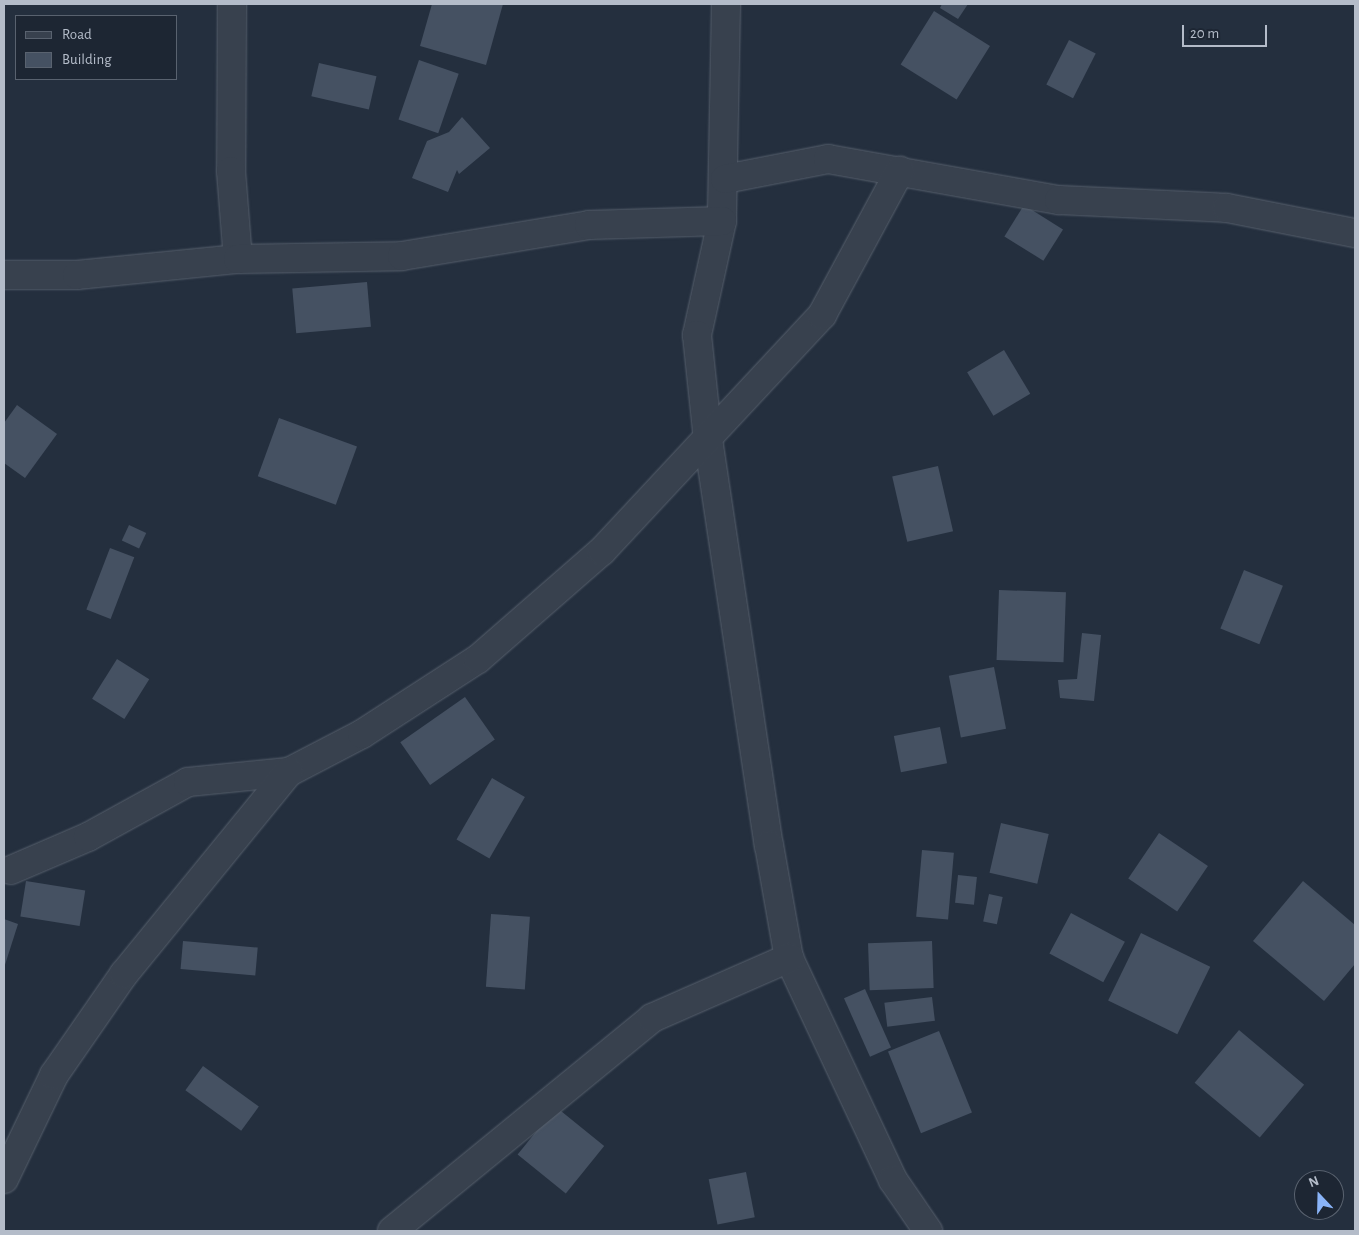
<!DOCTYPE html>
<html>
<head>
<meta charset="utf-8">
<style>
  body { margin:0 }
  #map { position:relative; width:1359px; height:1235px; overflow:hidden; background:#242f3e; font-family:"Alegreya Sans",sans-serif }
  div>[style] { position:absolute }
  [style*='--x'] { left:calc(var(--x)*1px); top:calc(var(--y)*1px); width:calc(var(--w)*1px); rotate:calc(var(--a)*1deg) }
  .building>* { inset:0; background:#455162; transform-origin:0 0 }
  .roads { filter:drop-shadow(0 0 1px #565f6c) drop-shadow(0 0 1px #565f6c) }
  .street>* { height:28px; margin:-14px; padding:0 14px; transform-origin:14px; border-radius:14px; background:#38414e }
  span { translate:-50% -50%; white-space:nowrap; text-align:center; line-height:1.15; -webkit-text-stroke:4.5px #1d2633; paint-order:stroke }
  .frame { position:absolute; inset:0; border:5px solid #b4bcc9; pointer-events:none }
  .legend { position:absolute; left:15px; top:15px; width:162px; height:65px; box-sizing:border-box; background:#1d2633; border:1px solid #59626f; margin:0; padding:6px 9px; list-style:none; font-size:15px; color:#b4bcc9 }
  .legend li { display:flex; align-items:center; gap:10px; height:25px }
  .legend b { width:25px; border:1px solid #59626f }
  .north { position:absolute; left:1294px; top:1170px; width:50px; height:50px; box-sizing:border-box; background:#1d2633; border:1px solid #59626f; border-radius:50%; rotate:339deg; font-size:14px; font-weight:700; line-height:20px; text-align:center; color:#b4bcc9 }
  .north::after { content:''; display:block; margin:auto; width:18px; height:22px; background:#8ab4f8; clip-path:polygon(50% 0,100% 100%,50% 72%,0 100%) }
  .scale { position:absolute; left:1182px; top:25px; width:85px; height:22px; box-sizing:border-box; border:2px solid #b4bcc9; border-top:0; padding-left:6px; font-size:15px; line-height:18px; white-space:nowrap; color:#b4bcc9; -webkit-text-stroke:4px #1d2633; paint-order:stroke }
</style>
</head>
<body>
<div id="map">
  <div class="building">
    <div style="clip-path:polygon(432px 4px,503px 4px,486px 65px,420px 46px)"></div>
    <div style="clip-path:polygon(942px 4px,968px 4px,958px 19px,940px 8px)"></div>
    <div style="left:934px;top:11px;width:66px;height:63px;rotate:32deg"></div>
    <div style="left:1069px;top:40px;width:30px;height:50px;rotate:27deg"></div>
    <div style="left:419px;top:60px;width:42px;height:63px;rotate:19deg"></div>
    <div style="left:319px;top:63px;width:59px;height:34px;rotate:13deg"></div>
    <div style="clip-path:polygon(462px 117px,490px 148px,459px 174px,457px 170px,448px 192px,412px 178px,427px 141px,449px 132px)"></div>
    <div style="left:1024px;top:205px;width:46px;height:37px;rotate:32deg"></div>
    <div style="left:367px;top:282px;width:45px;height:75px;rotate:85deg"></div>
    <div style="left:1004px;top:350px;width:51px;height:43px;rotate:59deg"></div>
    <div style="clip-path:polygon(17px 405px,57px 434px,25px 478px,4px 463px,4px 423px)"></div>
    <div style="left:279px;top:418px;width:83px;height:62px;rotate:20deg"></div>
    <div style="left:938px;top:466px;width:67px;height:47px;rotate:77deg"></div>
    <div style="left:129px;top:525px;width:19px;height:17px;rotate:25deg"></div>
    <div style="left:110px;top:548px;width:26px;height:66px;rotate:21deg"></div>
    <div style="left:1244px;top:570px;width:42px;height:63px;rotate:22deg"></div>
    <div style="left:999px;top:590px;width:67px;height:70px;rotate:2deg"></div>
    <div style="clip-path:polygon(1082px 633px,1101px 635px,1094px 701px,1060px 698px,1058px 680px,1077px 679px)"></div>
    <div style="left:117px;top:659px;width:38px;height:47px;rotate:32deg"></div>
    <div style="left:994px;top:667px;width:63px;height:46px;rotate:79deg"></div>
    <div style="left:465px;top:697px;width:52px;height:79px;rotate:55deg"></div>
    <div style="left:940px;top:727px;width:37px;height:47px;rotate:79deg"></div>
    <div style="left:492px;top:778px;width:38px;height:71px;rotate:30deg"></div>
    <div style="left:1001px;top:823px;width:49px;height:51px;rotate:13deg"></div>
    <div style="left:1159px;top:833px;width:59px;height:55px;rotate:34deg"></div>
    <div style="left:922px;top:850px;width:32px;height:67px;rotate:5deg"></div>
    <div style="left:958px;top:875px;width:19px;height:28px;rotate:6deg"></div>
    <div style="left:26px;top:881px;width:60px;height:36px;rotate:9deg"></div>
    <div style="clip-path:polygon(1303px 881px,1355px 925px,1355px 964px,1324px 1001px,1253px 941px)"></div>
    <div style="left:989px;top:894px;width:14px;height:28px;rotate:12deg"></div>
    <div style="left:1071px;top:913px;width:61px;height:46px;rotate:28deg"></div>
    <div style="left:491px;top:914px;width:39px;height:73px;rotate:4deg"></div>
    <div style="clip-path:polygon(4px 919px,18px 924px,4px 968px)"></div>
    <div style="left:1141px;top:933px;width:77px;height:75px;rotate:26deg"></div>
    <div style="left:183px;top:941px;width:75px;height:28px;rotate:5deg"></div>
    <div style="left:932px;top:941px;width:47px;height:64px;rotate:88deg"></div>
    <div style="left:865px;top:989px;width:64px;height:23px;rotate:66deg"></div>
    <div style="left:932px;top:997px;width:24px;height:48px;rotate:83deg"></div>
    <div style="left:1239px;top:1030px;width:85px;height:69px;rotate:40deg"></div>
    <div style="left:939px;top:1031px;width:88px;height:55px;rotate:68deg"></div>
    <div style="left:203px;top:1066px;width:69px;height:30px;rotate:36deg"></div>
    <div style="left:556px;top:1107px;width:62px;height:61px;rotate:39deg"></div>
    <div style="left:746px;top:1172px;width:46px;height:38px;rotate:79deg"></div>
  </div>
  <div class="roads">
    <div class="street">
      <div style="--x:232;--y:4;--w:167;--a:90.3"></div>
      <div style="--x:231;--y:171;--w:88;--a:85.5"></div>
      <div style="--x:726;--y:4;--w:217;--a:91.1"></div>
      <div style="--x:722;--y:221;--w:117;--a:102.4"></div>
      <div style="--x:697;--y:335;--w:105;--a:84"></div>
      <div style="--x:708;--y:439;--w:411;--a:81.5"></div>
      <div style="--x:769;--y:845;--w:115;--a:80"></div>
      <div style="--x:789;--y:958;--w:245;--a:64.9"></div>
      <div style="--x:893;--y:1180;--w:62;--a:55.5"></div>
      <div style="--x:725;--y:179;--w:105;--a:-11"></div>
      <div style="--x:828;--y:159;--w:235;--a:10.1"></div>
      <div style="--x:1059;--y:200;--w:168;--a:2.7"></div>
      <div style="--x:1227;--y:208;--w:130;--a:11.1"></div>
      <div style="--x:4;--y:275;--w:73;--a:0"></div>
      <div style="--x:77;--y:275;--w:162;--a:-5.7"></div>
      <div style="--x:238;--y:259;--w:164;--a:-1"></div>
      <div style="--x:402;--y:256;--w:190;--a:-9.4"></div>
      <div style="--x:589;--y:225;--w:133;--a:-1.7"></div>
      <div style="--x:11;--y:870;--w:84;--a:-23.2"></div>
      <div style="--x:88;--y:837;--w:114;--a:-28.8"></div>
      <div style="--x:188;--y:782;--w:101;--a:-5.7"></div>
      <div style="--x:289;--y:772;--w:82;--a:-27.5"></div>
      <div style="--x:362;--y:734;--w:138;--a:-32.9"></div>
      <div style="--x:478;--y:659;--w:164;--a:-41.1"></div>
      <div style="--x:602;--y:551;--w:323;--a:-47"></div>
      <div style="--x:822;--y:315;--w:164;--a:-61.6"></div>
      <div style="--x:4;--y:1179;--w:115;--a:-64.3"></div>
      <div style="--x:54;--y:1075;--w:123;--a:-55.3"></div>
      <div style="--x:124;--y:974;--w:261;--a:-50.8"></div>
      <div style="--x:392;--y:1231;--w:336;--a:-39.3"></div>
      <div style="--x:652;--y:1018;--w:150;--a:-23.7"></div>
    </div>
  </div>
  <div class="frame"></div>
  <ul class="legend">
  <li><b style="height:6px;background:#38414e"></b>Road</li>
  <li><b style="height:14px;background:#455162"></b>Building</li>
  </ul>
  <div class="north">N</div>
  <div class="scale">20 m</div>
</div>
</body>
</html>
